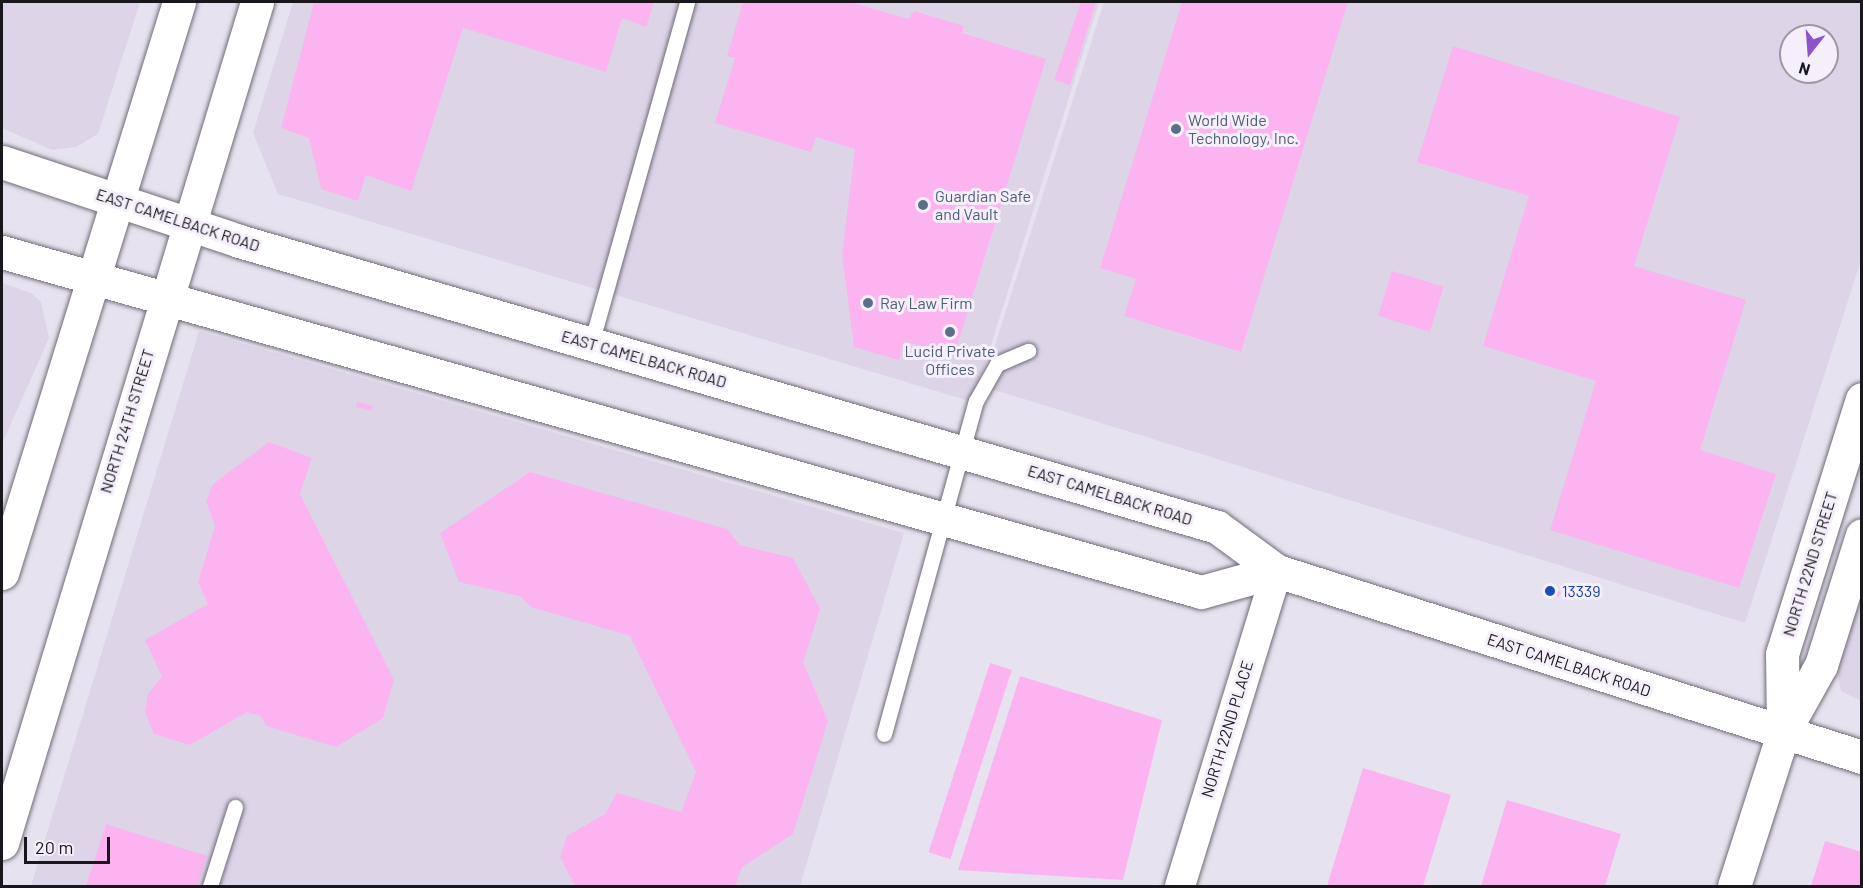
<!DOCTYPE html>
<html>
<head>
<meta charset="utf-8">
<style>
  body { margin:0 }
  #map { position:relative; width:1863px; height:888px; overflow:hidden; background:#e7e2ef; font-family:Barlow,sans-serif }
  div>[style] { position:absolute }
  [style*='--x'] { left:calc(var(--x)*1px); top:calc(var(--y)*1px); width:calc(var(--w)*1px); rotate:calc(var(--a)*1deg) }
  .built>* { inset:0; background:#ddd4e8 }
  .building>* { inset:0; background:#fcb4f0; transform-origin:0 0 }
  .roads { filter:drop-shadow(0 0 2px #706c77) drop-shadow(0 0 2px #706c77) }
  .lane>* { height:15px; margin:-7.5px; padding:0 7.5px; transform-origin:7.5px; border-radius:7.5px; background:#fff }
  .street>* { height:30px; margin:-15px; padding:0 15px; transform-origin:15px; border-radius:15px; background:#fff }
  .secondary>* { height:33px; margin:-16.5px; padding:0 16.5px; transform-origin:16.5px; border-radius:16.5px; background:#fff }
  .primary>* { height:33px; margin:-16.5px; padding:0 16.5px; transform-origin:16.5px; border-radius:16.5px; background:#fff }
  .dots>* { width:16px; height:16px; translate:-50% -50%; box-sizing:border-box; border:3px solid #f5effc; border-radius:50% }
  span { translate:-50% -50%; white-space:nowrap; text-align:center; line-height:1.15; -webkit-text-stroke:6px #f5effc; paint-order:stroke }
  .service-label { font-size:16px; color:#4e5e75 }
  .left { translate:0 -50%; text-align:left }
  .street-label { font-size:16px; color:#18171b }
  .transit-label { font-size:16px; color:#164399 }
  .frame { position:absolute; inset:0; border:3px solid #18171b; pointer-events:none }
  .north { position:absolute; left:1779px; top:24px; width:60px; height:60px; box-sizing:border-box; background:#f5effc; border:2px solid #9d99a2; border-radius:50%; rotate:197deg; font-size:16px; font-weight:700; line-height:24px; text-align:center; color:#18171b }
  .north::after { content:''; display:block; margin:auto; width:21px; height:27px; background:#8d53ca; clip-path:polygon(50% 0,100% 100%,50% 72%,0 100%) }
  .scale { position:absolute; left:24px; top:837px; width:86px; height:27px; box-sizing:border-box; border:3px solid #18171b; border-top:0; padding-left:8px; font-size:18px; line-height:21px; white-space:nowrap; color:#18171b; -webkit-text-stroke:4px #f5effc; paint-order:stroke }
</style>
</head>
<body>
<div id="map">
  <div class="built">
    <div style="clip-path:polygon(2px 2px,140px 2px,98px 134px,76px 147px,52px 150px,2px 128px)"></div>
    <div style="clip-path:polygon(293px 2px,1099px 2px,973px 402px,278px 194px,253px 133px)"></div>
    <div style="clip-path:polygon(evenodd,1104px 2px,1861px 2px,1861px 260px,1745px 623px,982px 386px,1104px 2px,1791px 36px,1827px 36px,1827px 72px,1791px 72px,1791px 36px)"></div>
    <div style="clip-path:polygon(2px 283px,31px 293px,41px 302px,49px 338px,2px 444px)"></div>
    <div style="clip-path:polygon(199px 331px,904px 533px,800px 886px,31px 886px)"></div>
    <div style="clip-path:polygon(1861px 591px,1861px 701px,1841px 691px,1837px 672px)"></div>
  </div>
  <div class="building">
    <div style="clip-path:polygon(314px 2px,654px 2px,646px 27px,622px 18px,606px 72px,463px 28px,411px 191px,366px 175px,358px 201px,321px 189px,309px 138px,281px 128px)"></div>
    <div style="clip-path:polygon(743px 2px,851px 2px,908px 19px,914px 11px,964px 26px,962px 33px,1046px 59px,954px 356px,904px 341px,899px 360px,854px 347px,842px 255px,855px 149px,816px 137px,811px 152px,715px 123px,735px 58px,727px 56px)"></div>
    <div style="clip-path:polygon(1081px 2px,1096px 2px,1070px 85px,1054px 80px)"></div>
    <div style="clip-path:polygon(1182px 2px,1348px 2px,1241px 352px,1124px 316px,1136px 279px,1100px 268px)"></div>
    <div style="clip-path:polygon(1453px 46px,1680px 117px,1634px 266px,1746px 300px,1700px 450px,1776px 474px,1739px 588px,1550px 530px,1596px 381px,1483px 346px,1529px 196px,1417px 162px)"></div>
    <div style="left:1392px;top:271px;width:54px;height:47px;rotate:17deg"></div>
    <div style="left:357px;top:402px;width:16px;height:5px;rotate:14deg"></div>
    <div style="clip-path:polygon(269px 442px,312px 458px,300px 494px,394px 680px,383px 718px,336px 747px,266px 726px,261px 716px,247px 712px,190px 745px,154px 734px,145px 712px,148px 694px,162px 677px,145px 640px,208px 604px,198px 582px,215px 526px,206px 501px,213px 484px)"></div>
    <div style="clip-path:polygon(530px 472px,727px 529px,740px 545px,793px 558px,820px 609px,803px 662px,828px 721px,793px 834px,742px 867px,735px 886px,575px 886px,560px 857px,567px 836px,605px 814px,617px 793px,681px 812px,696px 772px,630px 636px,531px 607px,520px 596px,459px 582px,440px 533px)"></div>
    <div style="left:1544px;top:587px;width:17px;height:5px;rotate:17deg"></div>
    <div style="left:990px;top:663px;width:23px;height:199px;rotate:18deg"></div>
    <div style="clip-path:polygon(1020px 676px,1162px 720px,1123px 880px,958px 870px)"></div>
    <div style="clip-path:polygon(1363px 768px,1451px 795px,1423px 886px,1327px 886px)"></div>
    <div style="clip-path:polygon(1507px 800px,1621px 834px,1605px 886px,1481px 886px)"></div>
    <div style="clip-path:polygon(106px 824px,207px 856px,197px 886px,86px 886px)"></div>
    <div style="clip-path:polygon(1825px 841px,1862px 852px,1862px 886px,1811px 886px)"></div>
  </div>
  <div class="roads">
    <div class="lane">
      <div style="--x:591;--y:344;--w:355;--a:-74.3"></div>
      <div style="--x:884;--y:734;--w:345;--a:-74.6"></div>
      <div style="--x:976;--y:401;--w:43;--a:-60.4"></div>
      <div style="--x:997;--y:364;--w:34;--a:-23"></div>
      <div style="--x:210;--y:886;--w:83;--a:-72.4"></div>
    </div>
    <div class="street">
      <div style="--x:1180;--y:886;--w:330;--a:-72.9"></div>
    </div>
    <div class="secondary">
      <div style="--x:2;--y:573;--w:598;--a:-72.78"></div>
      <div style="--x:1783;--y:731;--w:77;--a:-90.7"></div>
      <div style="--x:1782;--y:654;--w:267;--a:-72.6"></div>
      <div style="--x:2;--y:843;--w:879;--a:-73.13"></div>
      <div style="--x:1734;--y:886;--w:161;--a:-72.2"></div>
      <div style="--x:1783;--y:733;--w:78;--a:-60.8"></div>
      <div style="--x:1821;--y:665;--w:136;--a:-72.5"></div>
    </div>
    <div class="primary">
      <div style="--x:2;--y:162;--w:250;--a:18.4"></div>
      <div style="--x:239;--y:241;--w:1019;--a:16.3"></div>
      <div style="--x:1217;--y:527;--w:74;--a:36.3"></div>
      <div style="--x:1277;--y:571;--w:614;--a:17.64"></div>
      <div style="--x:2;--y:252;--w:1246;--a:15.83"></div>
      <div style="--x:1201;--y:592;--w:79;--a:-15.4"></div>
    </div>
  </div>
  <div class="dots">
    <div style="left:1176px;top:129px;background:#5c6f8a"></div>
    <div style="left:923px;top:205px;background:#5c6f8a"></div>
    <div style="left:868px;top:303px;background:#5c6f8a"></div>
    <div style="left:950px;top:332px;background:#5c6f8a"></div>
    <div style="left:1550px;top:591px;background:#1a4fb4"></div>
  </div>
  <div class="service-label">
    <span class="left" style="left:1188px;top:129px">World Wide<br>Technology, Inc.</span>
    <span class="left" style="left:935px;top:205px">Guardian Safe<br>and Vault</span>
    <span class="left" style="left:880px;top:303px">Ray Law Firm</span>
    <span style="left:950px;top:360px">Lucid Private<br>Offices</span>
  </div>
  <div class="street-label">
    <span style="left:178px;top:220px;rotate:18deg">EAST CAMELBACK ROAD</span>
    <span style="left:644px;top:359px;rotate:16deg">EAST CAMELBACK ROAD</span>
    <span style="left:127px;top:421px;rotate:-73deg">NORTH 24TH STREET</span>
    <span style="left:1110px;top:495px;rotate:17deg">EAST CAMELBACK ROAD</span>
    <span style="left:1810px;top:564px;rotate:-73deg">NORTH 22ND STREET</span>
    <span style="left:1569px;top:665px;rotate:18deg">EAST CAMELBACK ROAD</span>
    <span style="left:1227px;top:729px;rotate:-73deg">NORTH 22ND PLACE</span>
  </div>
  <div class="transit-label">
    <span class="left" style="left:1562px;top:591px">13339</span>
  </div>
  <div class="frame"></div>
  <div class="north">N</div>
  <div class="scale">20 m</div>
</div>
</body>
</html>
